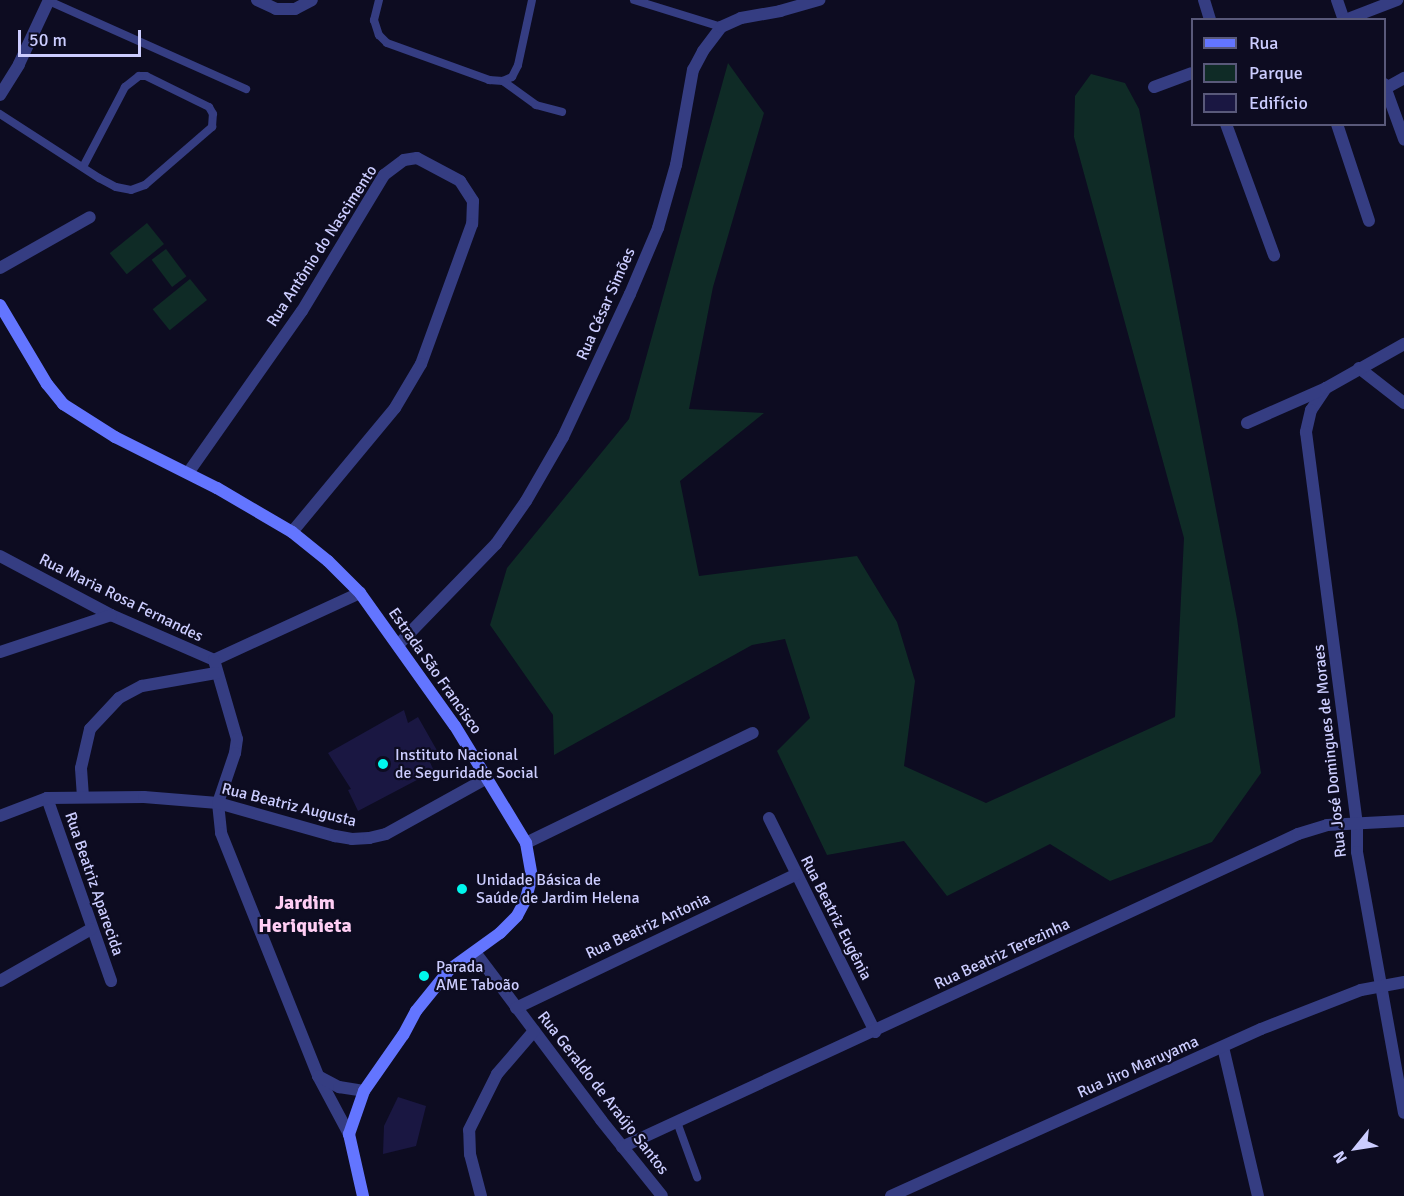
<!DOCTYPE html>
<html>
<head>
<meta charset="utf-8">
<style>
  body { margin:0 }
  #map { position:relative; width:1404px; height:1196px; overflow:hidden; background:#0d0c21; font-family:Signika,sans-serif }
  div>[style] { position:absolute }
  [style*='--x'] { left:calc(var(--x)*1px); top:calc(var(--y)*1px); width:calc(var(--w)*1px); rotate:calc(var(--a)*1deg) }
  .green>* { inset:0; background:#0f2b26; transform-origin:0 0 }
  .building>* { inset:0; background:#1a1742 }
  .lane>* { height:8px; margin:-4px; padding:0 4px; transform-origin:4px; border-radius:4px; background:#353d82 }
  .street>* { height:12px; margin:-6px; padding:0 6px; transform-origin:6px; border-radius:6px; background:#353d82 }
  .secondary>* { height:12px; margin:-6px; padding:0 6px; transform-origin:6px; border-radius:6px; background:#6375ff }
  .dots>* { width:16px; height:16px; translate:-50% -50%; box-sizing:border-box; border:3px solid #0d0c21; border-radius:50% }
  span { translate:-50% -50%; white-space:nowrap; text-align:center; line-height:1.15; -webkit-text-stroke:4.5px #0d0c21; paint-order:stroke }
  .street-label { font-size:16px; color:#cccdff }
  .poi-label { font-size:16px; color:#cccdff }
  .left { translate:0 -50%; text-align:left }
  .quarter-label { font-size:20px; color:#ffcef4; font-weight:700 }
  .legend { position:absolute; left:1191px; top:18px; width:195px; height:108px; box-sizing:border-box; background:#0d0c21; border:2px solid #59597a; margin:0; padding:8px 10px; list-style:none; font-size:18px; color:#cccdff }
  .legend li { display:flex; align-items:center; gap:12px; height:30px }
  .legend b { width:30px; border:2px solid #59597a }
  .north { position:absolute; left:1326px; top:1118px; width:60px; height:60px; -webkit-text-stroke:4px #0d0c21; paint-order:stroke; rotate:240deg; font-size:16px; font-weight:700; line-height:24px; text-align:center; color:#cccdff }
  .north::after { content:''; display:block; margin:auto; width:21px; height:27px; background:#cccdff; clip-path:polygon(50% 0,100% 100%,50% 72%,0 100%) }
  .scale { position:absolute; left:18px; top:30px; width:123px; height:27px; box-sizing:border-box; border:3px solid #cccdff; border-top:0; padding-left:8px; font-size:18px; line-height:21px; white-space:nowrap; color:#cccdff; -webkit-text-stroke:4px #0d0c21; paint-order:stroke }
</style>
</head>
<body>
<div id="map">
  <div class="green">
    <div style="clip-path:polygon(728px 63px,764px 113px,713px 287px,689px 409px,764px 413px,680px 481px,699px 576px,857px 556px,897px 622px,915px 681px,904px 766px,986px 803px,1175px 717px,1184px 538px,1074px 137px,1075px 96px,1091px 74px,1125px 83px,1139px 109px,1237px 619px,1261px 773px,1212px 842px,1110px 881px,1050px 844px,947px 896px,904px 841px,827px 855px,777px 751px,810px 718px,785px 639px,752px 645px,554px 755px,553px 715px,490px 625px,507px 568px,629px 419px)"></div>
    <div style="left:147px;top:223px;width:27px;height:48px;rotate:51deg"></div>
    <div style="left:166px;top:249px;width:34px;height:18px;rotate:53deg"></div>
    <div style="left:190px;top:279px;width:27px;height:48px;rotate:51deg"></div>
  </div>
  <div class="building">
    <div style="clip-path:polygon(404px 710px,408px 723px,418px 717px,439px 754px,429px 760px,434px 771px,358px 811px,348px 790px,351px 789px,328px 753px)"></div>
    <div style="clip-path:polygon(398px 1097px,426px 1106px,416px 1146px,383px 1154px,384px 1126px)"></div>
  </div>
  <div class="lane">
    <div style="--x:379;--y:0;--w:21;--a:104"></div>
    <div style="--x:374;--y:20;--w:16;--a:72"></div>
    <div style="--x:379;--y:35;--w:11;--a:45"></div>
    <div style="--x:387;--y:43;--w:109;--a:19.9"></div>
    <div style="--x:489;--y:80;--w:14;--a:4"></div>
    <div style="--x:503;--y:81;--w:10;--a:-24"></div>
    <div style="--x:512;--y:77;--w:13;--a:-63"></div>
    <div style="--x:518;--y:65;--w:66;--a:-77.8"></div>
    <div style="--x:634;--y:0;--w:91;--a:17.2"></div>
    <div style="--x:49;--y:1;--w:216;--a:24.1"></div>
    <div style="--x:503;--y:81;--w:41;--a:36"></div>
    <div style="--x:536;--y:105;--w:27;--a:15"></div>
    <div style="--x:0;--y:114;--w:118;--a:32.9"></div>
    <div style="--x:99;--y:178;--w:19;--a:28"></div>
    <div style="--x:116;--y:187;--w:15;--a:11"></div>
    <div style="--x:131;--y:190;--w:15;--a:-20"></div>
    <div style="--x:145;--y:185;--w:89;--a:-40.9"></div>
    <div style="--x:212;--y:127;--w:13;--a:-86"></div>
    <div style="--x:213;--y:114;--w:8;--a:-120"></div>
    <div style="--x:209;--y:107;--w:70;--a:-153.8"></div>
    <div style="--x:146;--y:76;--w:7;--a:180"></div>
    <div style="--x:139;--y:76;--w:18;--a:142"></div>
    <div style="--x:125;--y:87;--w:90;--a:117.7"></div>
    <div style="--x:677;--y:1122;--w:59;--a:70"></div>
  </div>
  <div class="street">
    <div style="--x:257;--y:0;--w:21;--a:25"></div>
    <div style="--x:276;--y:9;--w:19;--a:0"></div>
    <div style="--x:295;--y:9;--w:19;--a:-28"></div>
    <div style="--x:1204;--y:0;--w:21;--a:73"></div>
    <div style="--x:1337;--y:0;--w:21;--a:71"></div>
    <div style="--x:1345;--y:20;--w:56;--a:-21"></div>
    <div style="--x:1384;--y:84;--w:59;--a:70"></div>
    <div style="--x:1154;--y:87;--w:40;--a:-20.2"></div>
    <div style="--x:1386;--y:88;--w:21;--a:-29"></div>
    <div style="--x:0;--y:95;--w:36;--a:-58"></div>
    <div style="--x:19;--y:64;--w:71;--a:-64.9"></div>
    <div style="--x:1226;--y:124;--w:140;--a:69.9"></div>
    <div style="--x:1337;--y:124;--w:102;--a:71.7"></div>
    <div style="--x:0;--y:268;--w:103;--a:-29.5"></div>
    <div style="--x:1359;--y:368;--w:57;--a:37.9"></div>
    <div style="--x:1326;--y:388;--w:27;--a:124"></div>
    <div style="--x:1311;--y:410;--w:23;--a:103"></div>
    <div style="--x:1306;--y:432;--w:394;--a:82.6"></div>
    <div style="--x:1357;--y:823;--w:29;--a:90"></div>
    <div style="--x:1357;--y:852;--w:265;--a:79.8"></div>
    <div style="--x:1247;--y:423;--w:86;--a:-23.9"></div>
    <div style="--x:1326;--y:388;--w:90;--a:-29.4"></div>
    <div style="--x:188;--y:473;--w:198;--a:-54.9"></div>
    <div style="--x:302;--y:311;--w:159;--a:-58.9"></div>
    <div style="--x:384;--y:175;--w:25;--a:-37"></div>
    <div style="--x:404;--y:160;--w:13;--a:-9"></div>
    <div style="--x:417;--y:158;--w:49;--a:28.1"></div>
    <div style="--x:460;--y:181;--w:24;--a:57"></div>
    <div style="--x:473;--y:201;--w:23;--a:92"></div>
    <div style="--x:472;--y:224;--w:149;--a:110"></div>
    <div style="--x:421;--y:364;--w:51;--a:120.6"></div>
    <div style="--x:395;--y:408;--w:161;--a:129.7"></div>
    <div style="--x:0;--y:556;--w:126;--a:28"></div>
    <div style="--x:111;--y:615;--w:112;--a:23.6"></div>
    <div style="--x:214;--y:660;--w:161;--a:-24.7"></div>
    <div style="--x:398;--y:645;--w:141;--a:-45.9"></div>
    <div style="--x:496;--y:544;--w:52;--a:-55.1"></div>
    <div style="--x:526;--y:501;--w:74;--a:-60"></div>
    <div style="--x:563;--y:437;--w:158;--a:-64.9"></div>
    <div style="--x:630;--y:294;--w:72;--a:-67"></div>
    <div style="--x:658;--y:228;--w:66;--a:-74.1"></div>
    <div style="--x:676;--y:165;--w:97;--a:-79.9"></div>
    <div style="--x:693;--y:70;--w:21;--a:-62"></div>
    <div style="--x:703;--y:51;--w:30;--a:-53"></div>
    <div style="--x:721;--y:27;--w:22;--a:-24"></div>
    <div style="--x:741;--y:18;--w:40;--a:-10"></div>
    <div style="--x:780;--y:11;--w:41;--a:-15.8"></div>
    <div style="--x:0;--y:652;--w:117;--a:-18.4"></div>
    <div style="--x:214;--y:660;--w:82;--a:73.8"></div>
    <div style="--x:237;--y:739;--w:14;--a:98"></div>
    <div style="--x:235;--y:753;--w:53;--a:108.8"></div>
    <div style="--x:218;--y:803;--w:30;--a:84"></div>
    <div style="--x:221;--y:833;--w:262;--a:68.2"></div>
    <div style="--x:318;--y:1076;--w:66;--a:61.9"></div>
    <div style="--x:83;--y:797;--w:29;--a:-94"></div>
    <div style="--x:81;--y:768;--w:40;--a:-77"></div>
    <div style="--x:90;--y:729;--w:42;--a:-46.9"></div>
    <div style="--x:119;--y:698;--w:26;--a:-28"></div>
    <div style="--x:142;--y:686;--w:75;--a:-10"></div>
    <div style="--x:47;--y:798;--w:194;--a:70.7"></div>
    <div style="--x:0;--y:816;--w:50;--a:-21"></div>
    <div style="--x:47;--y:798;--w:97;--a:-0.6"></div>
    <div style="--x:144;--y:797;--w:74;--a:4.6"></div>
    <div style="--x:218;--y:803;--w:122;--a:15.8"></div>
    <div style="--x:335;--y:836;--w:17;--a:10"></div>
    <div style="--x:352;--y:839;--w:17;--a:-3"></div>
    <div style="--x:369;--y:838;--w:17;--a:-13"></div>
    <div style="--x:386;--y:834;--w:115;--a:-29"></div>
    <div style="--x:769;--y:818;--w:239;--a:63.6"></div>
    <div style="--x:526;--y:843;--w:252;--a:-25.9"></div>
    <div style="--x:475;--y:952;--w:210;--a:53.1"></div>
    <div style="--x:601;--y:1120;--w:97;--a:51.2"></div>
    <div style="--x:0;--y:981;--w:105;--a:-29.7"></div>
    <div style="--x:516;--y:1008;--w:309;--a:-25.5"></div>
    <div style="--x:1223;--y:1047;--w:153;--a:76.8"></div>
    <div style="--x:318;--y:1076;--w:24;--a:28"></div>
    <div style="--x:339;--y:1087;--w:25;--a:9"></div>
    <div style="--x:622;--y:1147;--w:745;--a:-24.84"></div>
    <div style="--x:1298;--y:834;--w:30;--a:-17"></div>
    <div style="--x:1327;--y:825;--w:77;--a:-3"></div>
    <div style="--x:481;--y:1196;--w:43;--a:-104.7"></div>
    <div style="--x:470;--y:1154;--w:24;--a:-92"></div>
    <div style="--x:469;--y:1130;--w:63;--a:-63.4"></div>
    <div style="--x:497;--y:1074;--w:57;--a:-49.3"></div>
    <div style="--x:891;--y:1196;--w:406;--a:-24.3"></div>
    <div style="--x:1261;--y:1029;--w:107;--a:-21.3"></div>
    <div style="--x:1361;--y:990;--w:44;--a:-10.5"></div>
  </div>
  <div class="secondary">
    <div style="--x:0;--y:305;--w:92;--a:59.3"></div>
    <div style="--x:47;--y:384;--w:26;--a:51"></div>
    <div style="--x:63;--y:404;--w:62;--a:32.4"></div>
    <div style="--x:115;--y:437;--w:114;--a:26.6"></div>
    <div style="--x:217;--y:488;--w:87;--a:30.4"></div>
    <div style="--x:292;--y:532;--w:46;--a:38.9"></div>
    <div style="--x:328;--y:561;--w:45;--a:45"></div>
    <div style="--x:360;--y:593;--w:163;--a:54.5"></div>
    <div style="--x:455;--y:726;--w:137;--a:58.7"></div>
    <div style="--x:526;--y:843;--w:34;--a:80"></div>
    <div style="--x:532;--y:876;--w:24;--a:105"></div>
    <div style="--x:526;--y:899;--w:19;--a:118"></div>
    <div style="--x:517;--y:916;--w:24;--a:135"></div>
    <div style="--x:500;--y:933;--w:62;--a:144.2"></div>
    <div style="--x:450;--y:969;--w:54;--a:129"></div>
    <div style="--x:416;--y:1011;--w:27;--a:118"></div>
    <div style="--x:403;--y:1035;--w:68;--a:124.9"></div>
    <div style="--x:364;--y:1091;--w:46;--a:109.2"></div>
    <div style="--x:349;--y:1134;--w:64;--a:77.3"></div>
  </div>
  <div class="dots">
    <div style="left:383px;top:764px;background:#00f7ed"></div>
    <div style="left:462px;top:889px;background:#00f7ed"></div>
    <div style="left:424px;top:976px;background:#00f7ed"></div>
  </div>
  <div class="street-label">
    <span style="left:322px;top:246px;rotate:-57deg">Rua Antônio do Nascimento</span>
    <span style="left:606px;top:304px;rotate:-66deg">Rua César Simões</span>
    <span style="left:121px;top:598px;rotate:26deg">Rua Maria Rosa Fernandes</span>
    <span style="left:435px;top:671px;rotate:55deg">Estrada São Francisco</span>
    <span style="left:1330px;top:751px;rotate:-96deg">Rua José Domingues de Moraes</span>
    <span style="left:289px;top:805px;rotate:14deg">Rua Beatriz Augusta</span>
    <span style="left:94px;top:884px;rotate:71deg">Rua Beatriz Aparecida</span>
    <span style="left:836px;top:918px;rotate:63deg">Rua Beatriz Eugênia</span>
    <span style="left:648px;top:926px;rotate:-25deg">Rua Beatriz Antonia</span>
    <span style="left:1002px;top:954px;rotate:-25deg">Rua Beatriz Terezinha</span>
    <span style="left:1138px;top:1067px;rotate:-24deg">Rua Jiro Maruyama</span>
    <span style="left:603px;top:1093px;rotate:52deg">Rua Geraldo de Araújo Santos</span>
  </div>
  <div class="poi-label">
    <span class="left" style="left:395px;top:764px">Instituto Nacional<br>de Seguridade Social</span>
    <span class="left" style="left:476px;top:889px">Unidade Básica de<br>Saúde de Jardim Helena</span>
    <span class="left" style="left:436px;top:976px">Parada<br>AME Taboão</span>
  </div>
  <div class="quarter-label">
    <span style="left:305px;top:914px">Jardim<br>Heriquieta</span>
  </div>
  <ul class="legend">
  <li><b style="height:8px;background:#6375ff"></b>Rua</li>
  <li><b style="height:16px;background:#0f2b26"></b>Parque</li>
  <li><b style="height:16px;background:#1a1742"></b>Edifício</li>
  </ul>
  <div class="north">N</div>
  <div class="scale">50 m</div>
</div>
</body>
</html>
